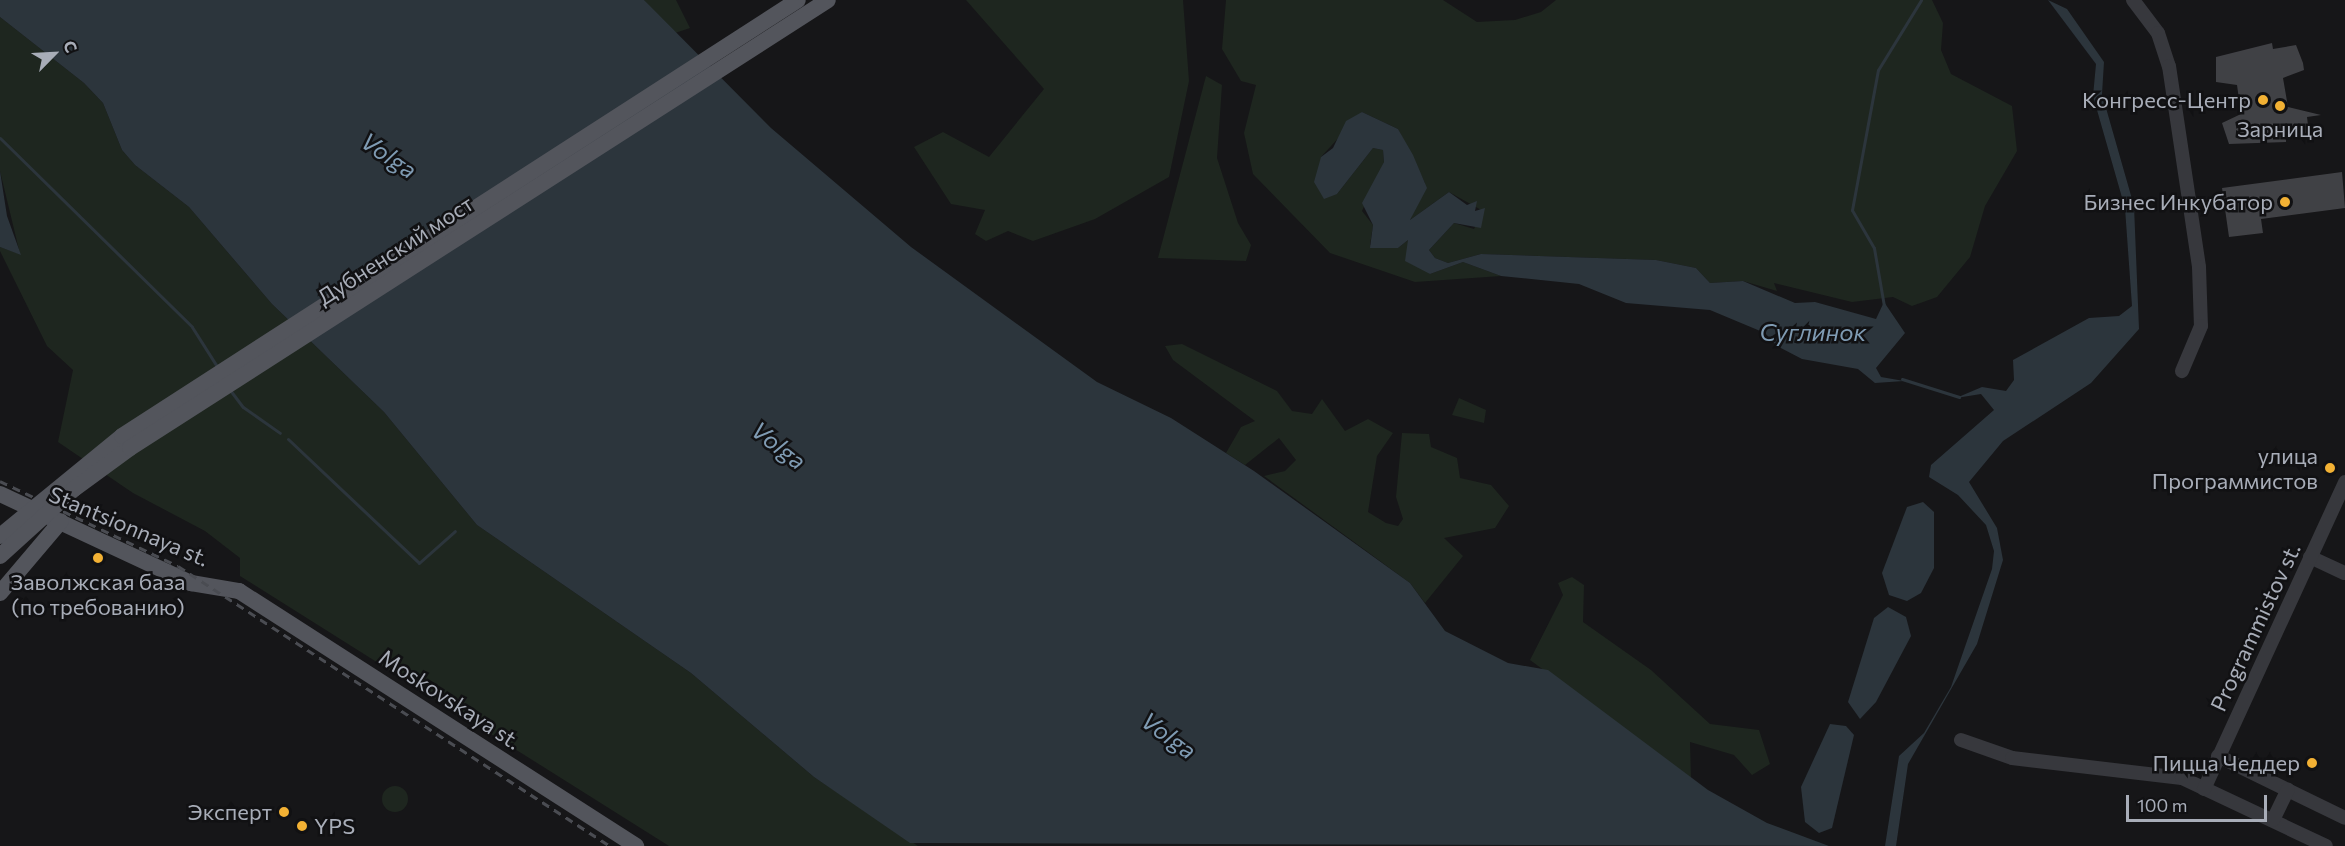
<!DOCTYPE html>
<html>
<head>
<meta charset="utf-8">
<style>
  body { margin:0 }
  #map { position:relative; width:2345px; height:846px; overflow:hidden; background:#161618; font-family:Commissioner,sans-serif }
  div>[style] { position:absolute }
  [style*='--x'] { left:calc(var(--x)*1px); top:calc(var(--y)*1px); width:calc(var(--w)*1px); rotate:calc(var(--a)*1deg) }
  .green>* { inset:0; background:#1e261f }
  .round { border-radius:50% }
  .water>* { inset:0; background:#2c353c }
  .stream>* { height:3px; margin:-1.5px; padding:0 1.5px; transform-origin:1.5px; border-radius:1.5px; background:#2c353c }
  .building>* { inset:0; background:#404145 }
  .minor>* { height:14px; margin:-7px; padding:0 7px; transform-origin:7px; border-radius:7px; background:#37383d }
  .major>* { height:16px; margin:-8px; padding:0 8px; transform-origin:8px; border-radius:8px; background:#53555c }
  .rail>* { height:3px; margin-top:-1.5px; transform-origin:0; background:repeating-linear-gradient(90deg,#4a4c52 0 8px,transparent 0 14px) }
  .major-bridge>* { height:16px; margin:-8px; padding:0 8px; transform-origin:8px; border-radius:8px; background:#53555c }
  .dots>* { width:16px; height:16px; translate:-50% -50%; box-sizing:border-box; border:3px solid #111113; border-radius:50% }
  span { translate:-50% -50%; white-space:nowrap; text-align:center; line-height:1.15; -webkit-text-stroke:5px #111113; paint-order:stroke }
  .poi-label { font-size:22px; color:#a8adb8 }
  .right { translate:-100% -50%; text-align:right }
  .left { translate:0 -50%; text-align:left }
  .street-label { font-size:22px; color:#a8adb8 }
  .water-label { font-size:24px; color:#7f9bb3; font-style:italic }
  .north { position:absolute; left:24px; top:24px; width:60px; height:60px; -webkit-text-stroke:4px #111113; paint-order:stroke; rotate:66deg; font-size:16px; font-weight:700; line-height:24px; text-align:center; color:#a8adb8 }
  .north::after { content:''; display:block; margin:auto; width:21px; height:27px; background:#a8adb8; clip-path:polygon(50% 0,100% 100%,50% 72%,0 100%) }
  .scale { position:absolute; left:2126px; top:795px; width:141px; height:27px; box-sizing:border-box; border:3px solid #a8adb8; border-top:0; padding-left:8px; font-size:18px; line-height:21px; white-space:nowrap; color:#a8adb8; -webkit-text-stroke:4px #111113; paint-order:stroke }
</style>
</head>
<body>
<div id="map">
  <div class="green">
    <div style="clip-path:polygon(644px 0,676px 0,690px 28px,672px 34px)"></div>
    <div style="clip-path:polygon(966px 0,1183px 0,1189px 81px,1169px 177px,1095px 219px,1033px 241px,1008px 231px,986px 241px,975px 234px,985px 210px,951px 204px,914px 147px,943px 132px,989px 157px,1044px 89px)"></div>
    <div style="clip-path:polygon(1226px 0,1443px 0,1477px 22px,1515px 20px,1541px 12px,1556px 0,1932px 0,1943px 23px,1941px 50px,1951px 74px,2012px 106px,2017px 151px,1985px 206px,1970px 257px,1937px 297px,1912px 306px,1893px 297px,1852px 302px,1774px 283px,1777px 291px,1743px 281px,1710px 283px,1696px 268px,1656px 260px,1481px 254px,1448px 263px,1435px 258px,1429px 250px,1454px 223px,1474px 229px,1483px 211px,1449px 192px,1410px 220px,1425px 183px,1398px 129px,1362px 112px,1321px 157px,1337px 194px,1373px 148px,1383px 150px,1384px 162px,1362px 211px,1373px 225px,1370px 245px,1398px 248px,1408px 240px,1408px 251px,1430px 274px,1463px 262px,1501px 276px,1415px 282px,1330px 253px,1253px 174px,1244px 133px,1256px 85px,1241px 81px,1222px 49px)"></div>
    <div style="clip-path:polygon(0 17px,84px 83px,103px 103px,122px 150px,135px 165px,189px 207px,272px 304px,384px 412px,477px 525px,691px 673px,814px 777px,918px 846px,669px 846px,240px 576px,240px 558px,205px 531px,133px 493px,58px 442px,73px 370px,47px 346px,0 251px,0 247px,20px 254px,0 171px)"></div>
    <div style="clip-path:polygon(1206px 76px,1222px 85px,1217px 158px,1238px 223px,1251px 245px,1246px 261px,1158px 258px)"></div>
    <div style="clip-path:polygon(1182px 344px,1277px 391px,1292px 411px,1312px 414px,1322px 399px,1345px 431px,1368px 419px,1393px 433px,1377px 456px,1368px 512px,1386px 523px,1398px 526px,1403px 519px,1396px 497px,1402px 433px,1429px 434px,1431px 447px,1457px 458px,1460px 478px,1491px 485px,1509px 506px,1495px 528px,1444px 538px,1463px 556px,1425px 603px,1410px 583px,1264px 476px,1285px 471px,1296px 460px,1279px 438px,1245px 465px,1226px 453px,1241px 427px,1255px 421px,1173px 360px,1165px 346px)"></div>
    <div style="clip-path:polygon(1459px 398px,1486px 410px,1484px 423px,1452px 415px)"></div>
    <div style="clip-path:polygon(1572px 577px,1584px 585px,1583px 622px,1651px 670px,1710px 724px,1759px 730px,1770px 764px,1752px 775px,1734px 755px,1690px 742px,1691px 778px,1530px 660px,1563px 595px,1558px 583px)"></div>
    <div class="round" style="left:382px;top:786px;width:26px;height:26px"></div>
  </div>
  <div class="water">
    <div style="clip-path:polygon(0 0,644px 0,771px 128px,911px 247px,1097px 382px,1171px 418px,1254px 471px,1410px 583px,1445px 631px,1508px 663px,1548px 670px,1708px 790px,1767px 823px,1829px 846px,910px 843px,814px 777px,691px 673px,477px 525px,384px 412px,272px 304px,189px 207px,135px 165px,122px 150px,103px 103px,84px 83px,0 17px)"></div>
    <div style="clip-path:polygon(2048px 0,2067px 9px,2104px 62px,2102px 94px,2134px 206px,2139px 329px,2091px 383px,2003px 441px,1969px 482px,1997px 528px,2003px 560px,1977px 644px,1908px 764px,1896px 846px,1885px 846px,1899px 756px,1924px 733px,1951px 687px,1992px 569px,1994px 551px,1986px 525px,1958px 495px,1929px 477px,1931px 465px,1994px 410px,1981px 394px,1956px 398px,1982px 387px,2006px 391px,2014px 380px,2013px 360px,2089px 318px,2119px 316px,2132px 306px,2125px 208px,2093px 96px,2096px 64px)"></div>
    <div style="clip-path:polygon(1362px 112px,1398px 129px,1413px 155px,1427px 188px,1410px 220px,1449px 192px,1467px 205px,1477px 201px,1475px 211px,1485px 208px,1481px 228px,1454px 223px,1429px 250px,1435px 258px,1448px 263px,1481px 254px,1656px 260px,1696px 268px,1710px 283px,1743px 281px,1795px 303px,1815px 302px,1876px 319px,1884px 302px,1905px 333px,1876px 368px,1881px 377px,1904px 381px,1875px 383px,1858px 369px,1802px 359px,1777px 346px,1765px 333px,1710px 310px,1626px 303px,1579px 284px,1501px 276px,1463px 262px,1430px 274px,1405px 261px,1408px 240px,1398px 248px,1370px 248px,1373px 225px,1362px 203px,1384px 162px,1383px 150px,1373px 148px,1337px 194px,1324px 199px,1314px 182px,1321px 157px,1333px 148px,1346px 121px)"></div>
    <div style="clip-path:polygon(0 171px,7px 216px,21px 255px,0 247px)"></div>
    <div style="clip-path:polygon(1923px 502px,1934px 512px,1934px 568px,1921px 593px,1907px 601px,1889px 595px,1882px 573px,1907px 507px)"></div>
    <div style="clip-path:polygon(1888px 607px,1906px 617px,1911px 636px,1876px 702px,1860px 719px,1848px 702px,1874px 618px)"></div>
    <div style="clip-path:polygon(1830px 724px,1846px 726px,1854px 735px,1832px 828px,1819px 833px,1805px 822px,1801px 787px)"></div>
  </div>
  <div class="stream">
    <div style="--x:0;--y:138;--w:269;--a:44.5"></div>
    <div style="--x:192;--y:327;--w:49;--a:57.6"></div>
    <div style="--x:1884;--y:306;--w:59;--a:-99.8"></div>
    <div style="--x:1874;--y:248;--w:44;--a:-120.1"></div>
    <div style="--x:1852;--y:210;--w:142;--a:-79.5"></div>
    <div style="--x:1878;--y:70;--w:82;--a:-58.4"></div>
    <div style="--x:1902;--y:379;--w:60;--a:17.5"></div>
    <div style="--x:230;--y:390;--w:21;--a:53"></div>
    <div style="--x:243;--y:407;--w:45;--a:35.1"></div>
    <div style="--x:288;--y:439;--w:180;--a:43.4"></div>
    <div style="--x:419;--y:563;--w:48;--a:-41.6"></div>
  </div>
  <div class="building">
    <div style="clip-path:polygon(2272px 43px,2273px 49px,2296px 45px,2303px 63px,2304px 70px,2283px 78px,2288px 107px,2321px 115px,2307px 117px,2309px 133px,2286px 136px,2286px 142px,2229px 144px,2222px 123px,2241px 114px,2237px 85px,2216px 82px,2216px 57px)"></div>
    <div style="clip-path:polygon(2342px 172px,2345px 208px,2261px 219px,2263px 233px,2229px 237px,2222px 188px)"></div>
  </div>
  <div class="minor">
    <div style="--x:2133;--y:0;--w:41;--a:52.9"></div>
    <div style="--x:2158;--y:33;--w:35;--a:72"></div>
    <div style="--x:2169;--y:66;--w:203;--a:81.5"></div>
    <div style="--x:2199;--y:267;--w:59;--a:88.1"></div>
    <div style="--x:2201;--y:326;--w:49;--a:112.9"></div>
    <div style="--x:2310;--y:557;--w:38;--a:25"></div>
    <div style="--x:1961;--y:740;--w:54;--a:19.4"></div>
    <div style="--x:2012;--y:758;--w:171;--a:6.7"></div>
    <div style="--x:2182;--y:778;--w:159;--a:25.3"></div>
    <div style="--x:2218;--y:756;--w:141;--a:26"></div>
    <div style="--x:2204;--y:789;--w:338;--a:-65.3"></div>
    <div style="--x:2273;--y:820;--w:34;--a:-64"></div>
  </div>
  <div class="major">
    <div style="--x:0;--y:494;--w:211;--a:25"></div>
    <div style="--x:191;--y:583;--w:49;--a:9.5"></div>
    <div style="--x:239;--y:591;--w:472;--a:32.7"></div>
    <div style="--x:0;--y:593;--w:94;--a:-49.7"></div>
  </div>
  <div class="rail">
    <div style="--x:0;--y:481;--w:197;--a:25.5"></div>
    <div style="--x:178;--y:566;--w:515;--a:32.95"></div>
  </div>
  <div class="major-bridge">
    <div style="--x:0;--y:536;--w:158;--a:-39.3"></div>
    <div style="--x:122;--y:436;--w:804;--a:-32.82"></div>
    <div style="--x:0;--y:556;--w:100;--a:-42.2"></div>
    <div style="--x:74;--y:489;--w:69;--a:-36.2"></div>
    <div style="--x:130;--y:448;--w:829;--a:-32.69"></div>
  </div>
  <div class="dots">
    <div style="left:2263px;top:100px;background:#f2b134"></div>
    <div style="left:2280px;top:106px;background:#f2b134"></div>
    <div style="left:2285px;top:202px;background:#f2b134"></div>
    <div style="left:2330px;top:468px;background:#f2b134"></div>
    <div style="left:98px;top:558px;background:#f2b134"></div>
    <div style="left:2312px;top:763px;background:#f2b134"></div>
    <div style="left:284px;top:812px;background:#f2b134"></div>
    <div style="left:302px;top:826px;background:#f2b134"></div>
  </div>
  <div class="poi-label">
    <span class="right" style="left:2251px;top:100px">Конгресс-Центр</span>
    <span style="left:2280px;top:129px">Зарница</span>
    <span class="right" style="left:2273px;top:202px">Бизнес Инкубатор</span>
    <span class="right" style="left:2318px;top:468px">улица<br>Программистов</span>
    <span style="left:98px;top:594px">Заволжская база<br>(по требованию)</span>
    <span class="right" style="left:2300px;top:763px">Пицца Чеддер</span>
    <span class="right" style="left:272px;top:812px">Эксперт</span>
    <span class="left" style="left:314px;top:826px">YPS</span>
  </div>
  <div class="street-label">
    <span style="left:395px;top:250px;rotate:-33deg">Дубненский мост</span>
    <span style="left:129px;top:526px;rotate:23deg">Stantsionnaya st.</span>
    <span style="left:2255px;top:627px;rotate:-65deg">Programmistov st.</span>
    <span style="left:450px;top:699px;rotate:33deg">Moskovskaya st.</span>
  </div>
  <div class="water-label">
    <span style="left:389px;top:155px;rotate:34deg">Volga</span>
    <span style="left:1813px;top:332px">Суглинок</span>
    <span style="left:779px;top:445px;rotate:38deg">Volga</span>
    <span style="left:1169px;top:735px;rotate:36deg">Volga</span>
  </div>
  <div class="north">С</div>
  <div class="scale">100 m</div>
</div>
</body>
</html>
